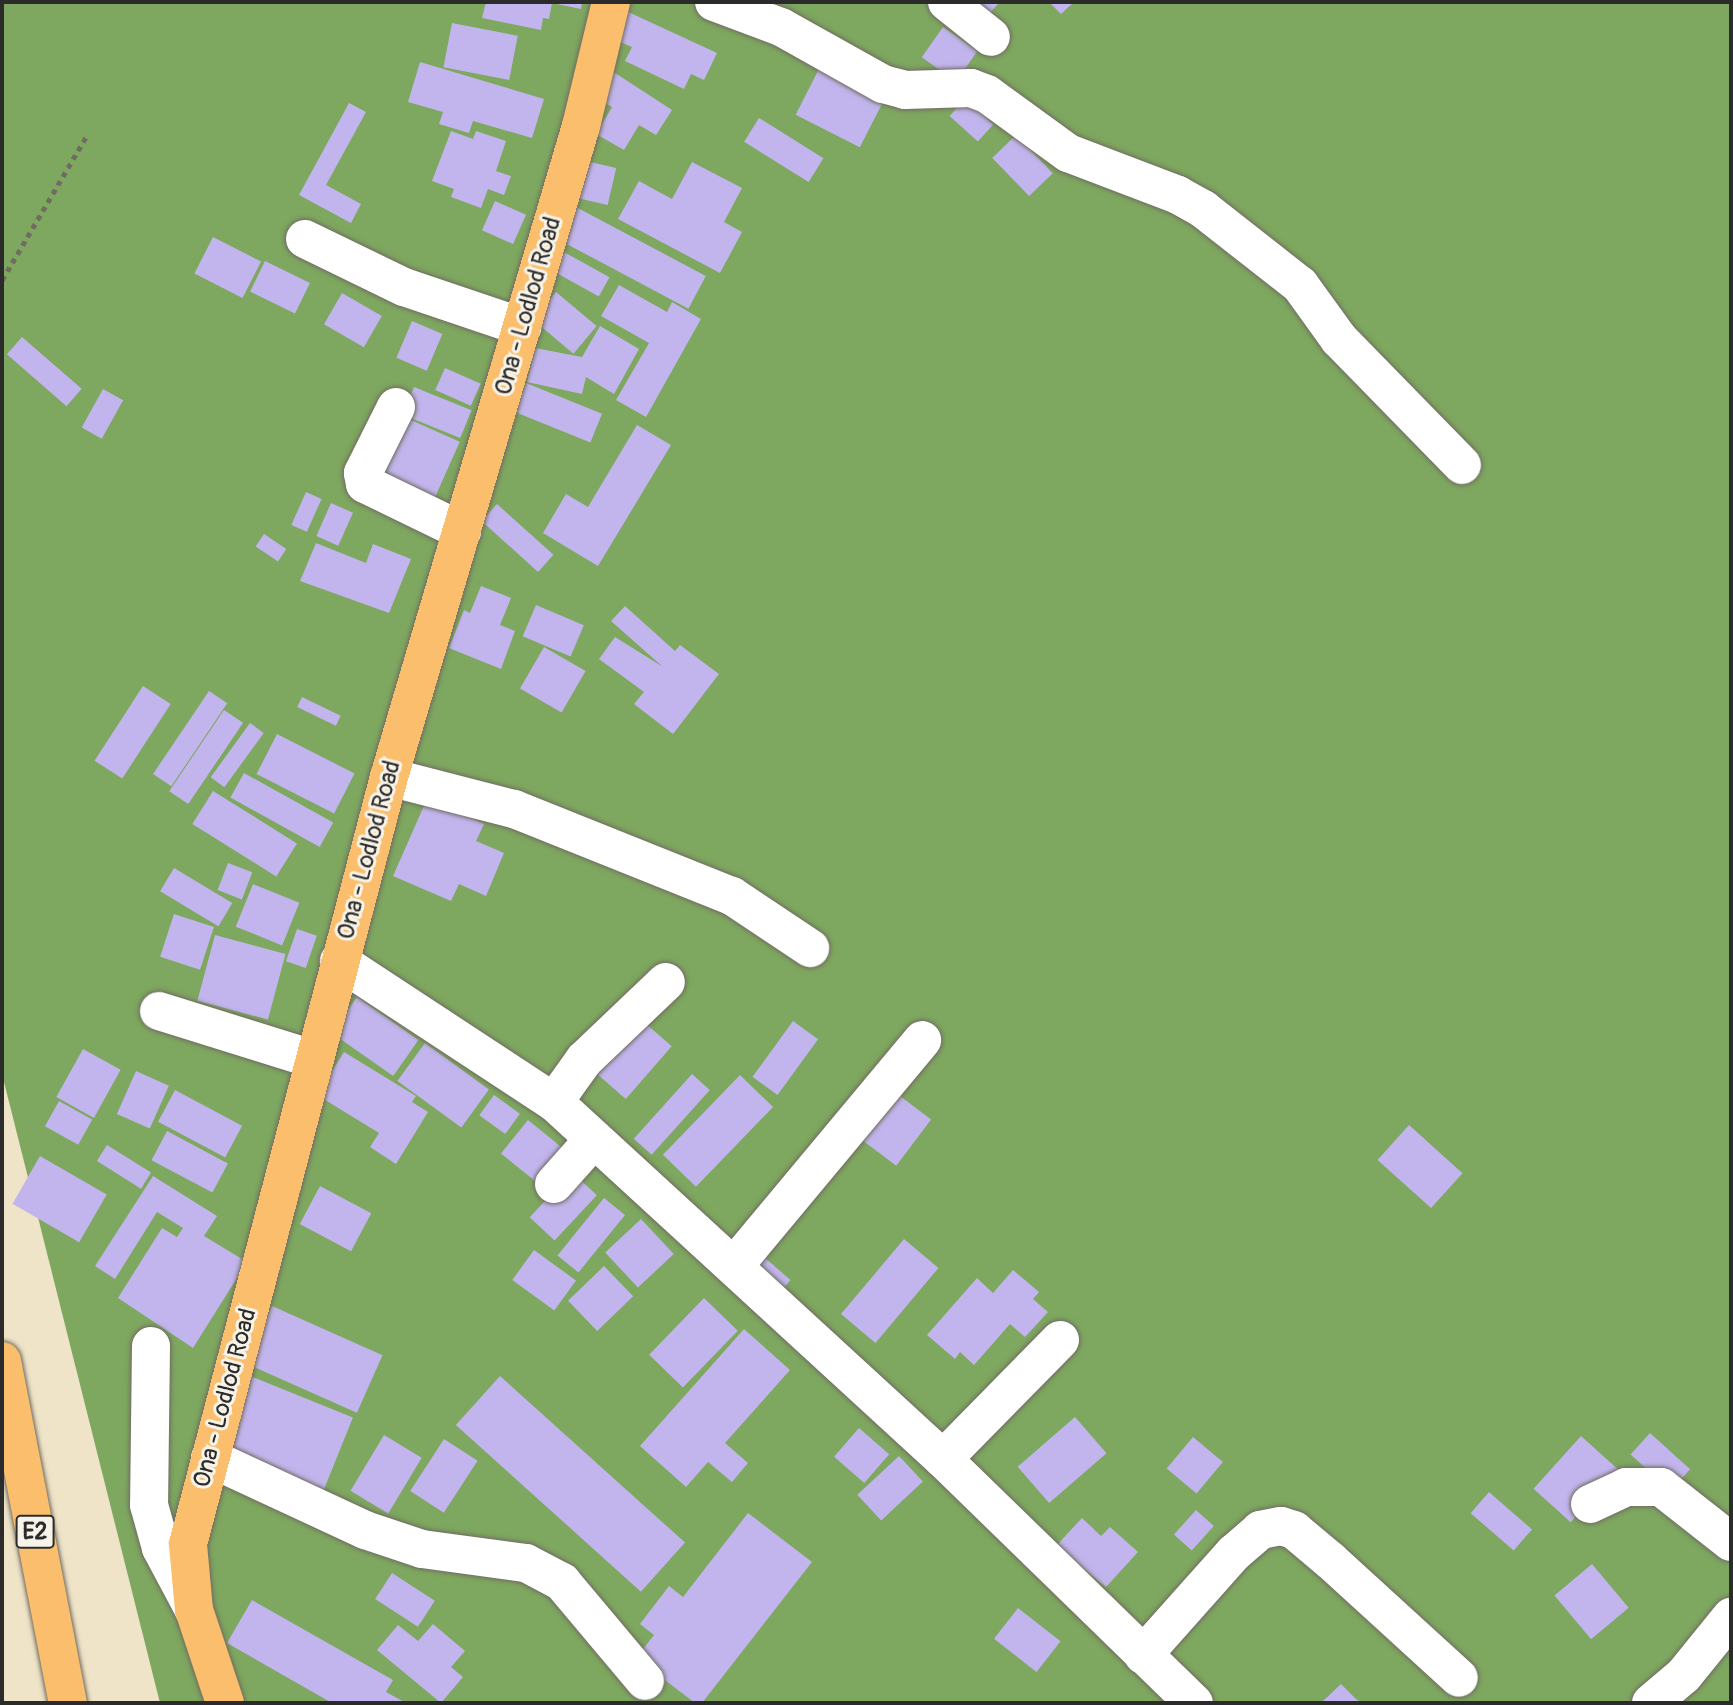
<!DOCTYPE html>
<html>
<head>
<meta charset="utf-8">
<style>
  body { margin:0 }
  #map { position:relative; width:1733px; height:1705px; overflow:hidden; background:#efe4c7; font-family:Pangolin,sans-serif }
  div>[style] { position:absolute }
  [style*='--x'] { left:calc(var(--x)*1px); top:calc(var(--y)*1px); width:calc(var(--w)*1px); rotate:calc(var(--a)*1deg) }
  .forest>* { inset:0; background:#7ea75f }
  .building>* { inset:0; background:#c2b5ed; transform-origin:0 0 }
  .path>* { height:4.5px; margin-top:-2.25px; transform-origin:0; background:repeating-linear-gradient(90deg,#706c62 0 5px,transparent 0 10px) }
  .roads { filter:drop-shadow(0 0 2px #706c62) drop-shadow(0 0 2px #706c62) }
  .minor>* { height:38px; margin:-19px; padding:0 19px; transform-origin:19px; border-radius:19px; background:#fff }
  .major>* { height:38px; margin:-19px; padding:0 19px; transform-origin:19px; border-radius:19px; background:#fabe6d }
  .highway>* { height:38px; margin:-19px; padding:0 19px; transform-origin:19px; border-radius:19px; background:#fabe6d }
  span { translate:-50% -50%; white-space:nowrap; text-align:center; line-height:1.15; -webkit-text-stroke:6px #f7f3e8; paint-order:stroke }
  .shield-label span { padding:2px 5px; background:#f7f3e8; border:2px solid; border-radius:5px; -webkit-text-stroke-width:0 }
  .shield-label { font-size:23px; color:#2b2b2b; font-weight:700 }
  .street-label { font-size:24px; color:#2b2b2b }
  .frame { position:absolute; inset:0; border:4px solid #2b2b2b; pointer-events:none }
</style>
</head>
<body>
<div id="map">
  <div class="forest">
    <div style="clip-path:polygon(2px 2px,1731px 2px,1731px 1703px,160px 1703px,2px 1074px)"></div>
  </div>
  <div class="building">
    <div style="clip-path:polygon(486px 2px,582px 2px,581px 9px,552px 3px,549px 19px,543px 18px,541px 30px,482px 18px)"></div>
    <div style="clip-path:polygon(962px 2px,1000px 2px,983px 20px)"></div>
    <div style="clip-path:polygon(1049px 2px,1074px 2px,1061px 14px)"></div>
    <div style="clip-path:polygon(624px 10px,717px 53px,704px 80px,691px 74px,684px 89px,625px 61px,632px 47px,611px 38px)"></div>
    <div style="left:452px;top:23px;width:67px;height:45px;rotate:11deg"></div>
    <div style="left:943px;top:27px;width:42px;height:37px;rotate:35deg"></div>
    <div style="clip-path:polygon(420px 62px,544px 99px,532px 138px,473px 121px,469px 133px,439px 124px,443px 112px,408px 102px)"></div>
    <div style="left:822px;top:63px;width:72px;height:58px;rotate:27deg"></div>
    <div style="clip-path:polygon(612px 71px,672px 110px,656px 135px,639px 125px,624px 150px,596px 134px,612px 107px,595px 97px)"></div>
    <div style="left:965px;top:99px;width:38px;height:23px;rotate:42deg"></div>
    <div style="clip-path:polygon(349px 103px,366px 112px,326px 185px,361px 204px,351px 223px,299px 195px)"></div>
    <div style="left:759px;top:118px;width:76px;height:28px;rotate:32deg"></div>
    <div style="clip-path:polygon(451px 131px,473px 139px,476px 131px,506px 141px,496px 171px,511px 176px,504px 195px,488px 189px,481px 208px,451px 197px,454px 189px,432px 181px)"></div>
    <div style="left:1016px;top:135px;width:53px;height:33px;rotate:46deg"></div>
    <div style="left:586px;top:161px;width:31px;height:38px;rotate:13deg"></div>
    <div style="clip-path:polygon(692px 162px,742px 188px,724px 222px,742px 232px,720px 273px,618px 219px,639px 181px,672px 199px)"></div>
    <div style="left:495px;top:201px;width:34px;height:32px;rotate:24deg"></div>
    <div style="left:576px;top:207px;width:147px;height:37px;rotate:28deg"></div>
    <div style="left:213px;top:237px;width:54px;height:41px;rotate:27deg"></div>
    <div style="left:564px;top:252px;width:52px;height:22px;rotate:29deg"></div>
    <div style="left:265px;top:261px;width:50px;height:34px;rotate:26deg"></div>
    <div style="clip-path:polygon(619px 285px,667px 312px,672px 302px,701px 319px,646px 417px,616px 400px,649px 343px,601px 316px)"></div>
    <div style="left:556px;top:292px;width:53px;height:36px;rotate:40deg"></div>
    <div style="left:342px;top:293px;width:46px;height:36px;rotate:30deg"></div>
    <div style="left:412px;top:321px;width:33px;height:40px;rotate:23deg"></div>
    <div style="clip-path:polygon(600px 326px,639px 349px,614px 394px,586px 377px,582px 394px,527px 382px,535px 348px,582px 357px)"></div>
    <div style="left:22px;top:337px;width:79px;height:23px;rotate:41deg"></div>
    <div style="left:445px;top:368px;width:39px;height:24px;rotate:24deg"></div>
    <div style="left:526px;top:383px;width:82px;height:31px;rotate:22deg"></div>
    <div style="left:414px;top:387px;width:62px;height:30px;rotate:22deg"></div>
    <div style="left:103px;top:389px;width:23px;height:44px;rotate:29deg"></div>
    <div style="left:404px;top:417px;width:61px;height:77px;rotate:24deg"></div>
    <div style="clip-path:polygon(637px 425px,671px 445px,598px 566px,543px 533px,566px 494px,588px 507px)"></div>
    <div style="left:306px;top:492px;width:17px;height:36px;rotate:24deg"></div>
    <div style="left:331px;top:503px;width:24px;height:36px;rotate:24deg"></div>
    <div style="left:497px;top:504px;width:76px;height:23px;rotate:42deg"></div>
    <div style="left:264px;top:534px;width:27px;height:15px;rotate:34deg"></div>
    <div style="clip-path:polygon(316px 543px,366px 563px,373px 544px,411px 559px,389px 613px,300px 581px)"></div>
    <div style="clip-path:polygon(481px 586px,511px 598px,500px 625px,515px 631px,501px 669px,449px 648px,464px 610px,470px 613px)"></div>
    <div style="left:536px;top:605px;width:52px;height:34px;rotate:23deg"></div>
    <div style="clip-path:polygon(625px 606px,675px 651px,680px 645px,719px 674px,673px 734px,634px 704px,644px 692px,599px 659px,615px 637px,663px 667px,611px 621px)"></div>
    <div style="left:544px;top:647px;width:48px;height:48px;rotate:30deg"></div>
    <div style="left:143px;top:686px;width:33px;height:89px;rotate:33deg"></div>
    <div style="left:209px;top:691px;width:22px;height:100px;rotate:34deg"></div>
    <div style="left:302px;top:697px;width:43px;height:11px;rotate:26deg"></div>
    <div style="left:224px;top:710px;width:23px;height:98px;rotate:34deg"></div>
    <div style="left:250px;top:723px;width:17px;height:67px;rotate:36deg"></div>
    <div style="left:277px;top:734px;width:87px;height:45px;rotate:27deg"></div>
    <div style="left:244px;top:773px;width:102px;height:28px;rotate:29deg"></div>
    <div style="left:213px;top:791px;width:99px;height:39px;rotate:32deg"></div>
    <div style="clip-path:polygon(427px 799px,484px 824px,476px 841px,504px 853px,486px 896px,459px 884px,451px 901px,393px 876px)"></div>
    <div style="left:228px;top:863px;width:26px;height:29px;rotate:21deg"></div>
    <div style="left:174px;top:868px;width:68px;height:27px;rotate:31deg"></div>
    <div style="left:253px;top:884px;width:50px;height:46px;rotate:22deg"></div>
    <div style="left:174px;top:914px;width:42px;height:45px;rotate:18deg"></div>
    <div style="left:297px;top:929px;width:21px;height:34px;rotate:19deg"></div>
    <div style="left:215px;top:935px;width:73px;height:68px;rotate:15deg"></div>
    <div style="left:357px;top:997px;width:75px;height:44px;rotate:35deg"></div>
    <div style="left:637px;top:1016px;width:46px;height:70px;rotate:41deg"></div>
    <div style="left:793px;top:1021px;width:31px;height:69px;rotate:36deg"></div>
    <div style="left:425px;top:1043px;width:79px;height:47px;rotate:36deg"></div>
    <div style="left:83px;top:1049px;width:43px;height:55px;rotate:29deg"></div>
    <div style="clip-path:polygon(344px 1052px,416px 1096px,412px 1102px,428px 1112px,396px 1164px,370px 1147px,379px 1133px,317px 1095px)"></div>
    <div style="left:136px;top:1071px;width:36px;height:47px;rotate:24deg"></div>
    <div style="left:692px;top:1074px;width:24px;height:87px;rotate:42deg"></div>
    <div style="left:740px;top:1075px;width:46px;height:111px;rotate:44deg"></div>
    <div style="left:175px;top:1090px;width:76px;height:36px;rotate:28deg"></div>
    <div style="left:892px;top:1090px;width:49px;height:58px;rotate:37deg"></div>
    <div style="left:494px;top:1095px;width:32px;height:25px;rotate:36deg"></div>
    <div style="left:59px;top:1101px;width:38px;height:29px;rotate:29deg"></div>
    <div style="left:528px;top:1120px;width:48px;height:43px;rotate:39deg"></div>
    <div style="left:1409px;top:1125px;width:72px;height:47px;rotate:42deg"></div>
    <div style="left:167px;top:1131px;width:69px;height:33px;rotate:28deg"></div>
    <div style="left:107px;top:1145px;width:52px;height:19px;rotate:32deg"></div>
    <div style="left:40px;top:1156px;width:77px;height:55px;rotate:30deg"></div>
    <div style="left:572px;top:1172px;width:34px;height:62px;rotate:43deg"></div>
    <div style="clip-path:polygon(153px 1176px,217px 1216px,204px 1236px,247px 1262px,193px 1348px,118px 1298px,162px 1228px,177px 1237px,183px 1228px,157px 1212px,115px 1279px,95px 1266px)"></div>
    <div style="left:320px;top:1186px;width:58px;height:43px;rotate:28deg"></div>
    <div style="left:604px;top:1198px;width:27px;height:74px;rotate:39deg"></div>
    <div style="left:641px;top:1219px;width:48px;height:49px;rotate:47deg"></div>
    <div style="left:904px;top:1239px;width:45px;height:98px;rotate:40deg"></div>
    <div style="left:534px;top:1250px;width:52px;height:37px;rotate:36deg"></div>
    <div style="left:764px;top:1257px;width:35px;height:25px;rotate:41deg"></div>
    <div style="left:604px;top:1266px;width:42px;height:50px;rotate:46deg"></div>
    <div style="clip-path:polygon(1013px 1270px,1039px 1292px,1033px 1299px,1048px 1312px,1025px 1337px,1010px 1324px,974px 1365px,960px 1352px,955px 1359px,927px 1335px,977px 1278px,993px 1293px)"></div>
    <div style="left:704px;top:1298px;width:47px;height:79px;rotate:44deg"></div>
    <div style="left:272px;top:1306px;width:121px;height:63px;rotate:24deg"></div>
    <div style="clip-path:polygon(744px 1329px,790px 1370px,725px 1443px,748px 1463px,732px 1482px,708px 1462px,686px 1487px,640px 1446px)"></div>
    <div style="left:250px;top:1376px;width:111px;height:78px;rotate:22deg"></div>
    <div style="left:500px;top:1376px;width:249px;height:66px;rotate:42deg"></div>
    <div style="left:1075px;top:1417px;width:48px;height:76px;rotate:49deg"></div>
    <div style="left:859px;top:1428px;width:40px;height:38px;rotate:41deg"></div>
    <div style="left:1650px;top:1433px;width:54px;height:29px;rotate:42deg"></div>
    <div style="left:384px;top:1435px;width:44px;height:65px;rotate:31deg"></div>
    <div style="left:1581px;top:1436px;width:50px;height:71px;rotate:42deg"></div>
    <div style="left:1193px;top:1437px;width:39px;height:41px;rotate:40deg"></div>
    <div style="left:444px;top:1439px;width:40px;height:62px;rotate:33deg"></div>
    <div style="left:899px;top:1456px;width:35px;height:57px;rotate:47deg"></div>
    <div style="left:1489px;top:1492px;width:57px;height:28px;rotate:41deg"></div>
    <div style="left:1196px;top:1510px;width:24px;height:33px;rotate:42deg"></div>
    <div style="clip-path:polygon(748px 1513px,812px 1562px,702px 1703px,695px 1703px,636px 1658px,654px 1635px,640px 1624px,669px 1586px,683px 1597px)"></div>
    <div style="clip-path:polygon(1082px 1518px,1101px 1536px,1110px 1527px,1138px 1552px,1106px 1587px,1056px 1546px)"></div>
    <div style="left:1592px;top:1564px;width:57px;height:49px;rotate:50deg"></div>
    <div style="left:392px;top:1573px;width:51px;height:31px;rotate:33deg"></div>
    <div style="clip-path:polygon(252px 1600px,393px 1680px,386px 1692px,406px 1703px,332px 1703px,227px 1643px)"></div>
    <div style="left:1018px;top:1608px;width:54px;height:39px;rotate:38deg"></div>
    <div style="clip-path:polygon(433px 1624px,465px 1651px,451px 1667px,463px 1677px,441px 1703px,377px 1650px,398px 1625px,418px 1641px)"></div>
    <div style="clip-path:polygon(1341px 1684px,1356px 1699px,1362px 1703px,1321px 1703px)"></div>
  </div>
  <div class="path">
    <div style="--x:2;--y:280;--w:166;--a:-59.6"></div>
  </div>
  <div class="roads">
    <div class="minor">
      <div style="--x:714;--y:2;--w:72;--a:20.5"></div>
      <div style="--x:781;--y:27;--w:117;--a:29.2"></div>
      <div style="--x:883;--y:84;--w:23;--a:15"></div>
      <div style="--x:905;--y:90;--w:66;--a:-1.7"></div>
      <div style="--x:971;--y:88;--w:17;--a:21"></div>
      <div style="--x:987;--y:94;--w:100;--a:36.1"></div>
      <div style="--x:1068;--y:153;--w:118;--a:20.9"></div>
      <div style="--x:1178;--y:195;--w:29;--a:29"></div>
      <div style="--x:1203;--y:209;--w:123;--a:38.1"></div>
      <div style="--x:1300;--y:285;--w:67;--a:54.2"></div>
      <div style="--x:1339;--y:339;--w:176;--a:45.7"></div>
      <div style="--x:947;--y:2;--w:56;--a:38.5"></div>
      <div style="--x:305;--y:239;--w:110;--a:25.9"></div>
      <div style="--x:404;--y:287;--w:125;--a:18.7"></div>
      <div style="--x:396;--y:407;--w:74;--a:116.6"></div>
      <div style="--x:363;--y:473;--w:11;--a:80"></div>
      <div style="--x:365;--y:484;--w:108;--a:25.9"></div>
      <div style="--x:389;--y:777;--w:129;--a:14.4"></div>
      <div style="--x:514;--y:809;--w:235;--a:21.8"></div>
      <div style="--x:732;--y:896;--w:94;--a:33.7"></div>
      <div style="--x:339;--y:961;--w:257;--a:33.3"></div>
      <div style="--x:554;--y:1102;--w:528;--a:42.54"></div>
      <div style="--x:943;--y:1459;--w:350;--a:44.2"></div>
      <div style="--x:159;--y:1011;--w:161;--a:17.3"></div>
      <div style="--x:554;--y:1102;--w:52;--a:-54.5"></div>
      <div style="--x:584;--y:1060;--w:113;--a:-43.6"></div>
      <div style="--x:554;--y:1184;--w:60;--a:-48.4"></div>
      <div style="--x:734;--y:1266;--w:294;--a:-50.2"></div>
      <div style="--x:151;--y:1346;--w:159;--a:90.7"></div>
      <div style="--x:149;--y:1505;--w:45;--a:74.4"></div>
      <div style="--x:161;--y:1548;--w:70;--a:62"></div>
      <div style="--x:210;--y:1458;--w:171;--a:24.9"></div>
      <div style="--x:365;--y:1530;--w:60;--a:18.4"></div>
      <div style="--x:422;--y:1549;--w:105;--a:7.7"></div>
      <div style="--x:526;--y:1563;--w:41;--a:27.8"></div>
      <div style="--x:562;--y:1582;--w:129;--a:50"></div>
      <div style="--x:943;--y:1459;--w:167;--a:-45.5"></div>
      <div style="--x:1590;--y:1504;--w:40;--a:-25"></div>
      <div style="--x:1626;--y:1487;--w:35;--a:0"></div>
      <div style="--x:1661;--y:1487;--w:89;--a:38.2"></div>
      <div style="--x:1143;--y:1655;--w:137;--a:-48.3"></div>
      <div style="--x:1234;--y:1553;--w:35;--a:-41"></div>
      <div style="--x:1260;--y:1530;--w:21;--a:-11"></div>
      <div style="--x:1281;--y:1526;--w:14;--a:17"></div>
      <div style="--x:1294;--y:1530;--w:48;--a:40"></div>
      <div style="--x:1331;--y:1561;--w:173;--a:42.4"></div>
      <div style="--x:1651;--y:1703;--w:43;--a:-40.3"></div>
      <div style="--x:1684;--y:1675;--w:75;--a:-51"></div>
    </div>
    <div class="major">
      <div style="--x:225;--y:1703;--w:98;--a:-108.4"></div>
      <div style="--x:194;--y:1610;--w:66;--a:-95.2"></div>
      <div style="--x:188;--y:1544;--w:793;--a:-75.32"></div>
      <div style="--x:389;--y:777;--w:679;--a:-73.57"></div>
      <div style="--x:581;--y:126;--w:128;--a:-76.4"></div>
    </div>
    <div class="highway">
      <div style="--x:2;--y:1361;--w:348;--a:79.1"></div>
    </div>
  </div>
  <div class="shield-label">
    <span style="left:35px;top:1532px">E2</span>
  </div>
  <div class="street-label">
    <span style="left:528px;top:306px;rotate:-74deg">Ona - Lodlod Road</span>
    <span style="left:369px;top:850px;rotate:-75deg">Ona - Lodlod Road</span>
    <span style="left:225px;top:1398px;rotate:-75deg">Ona - Lodlod Road</span>
  </div>
  <div class="frame"></div>
</div>
</body>
</html>
